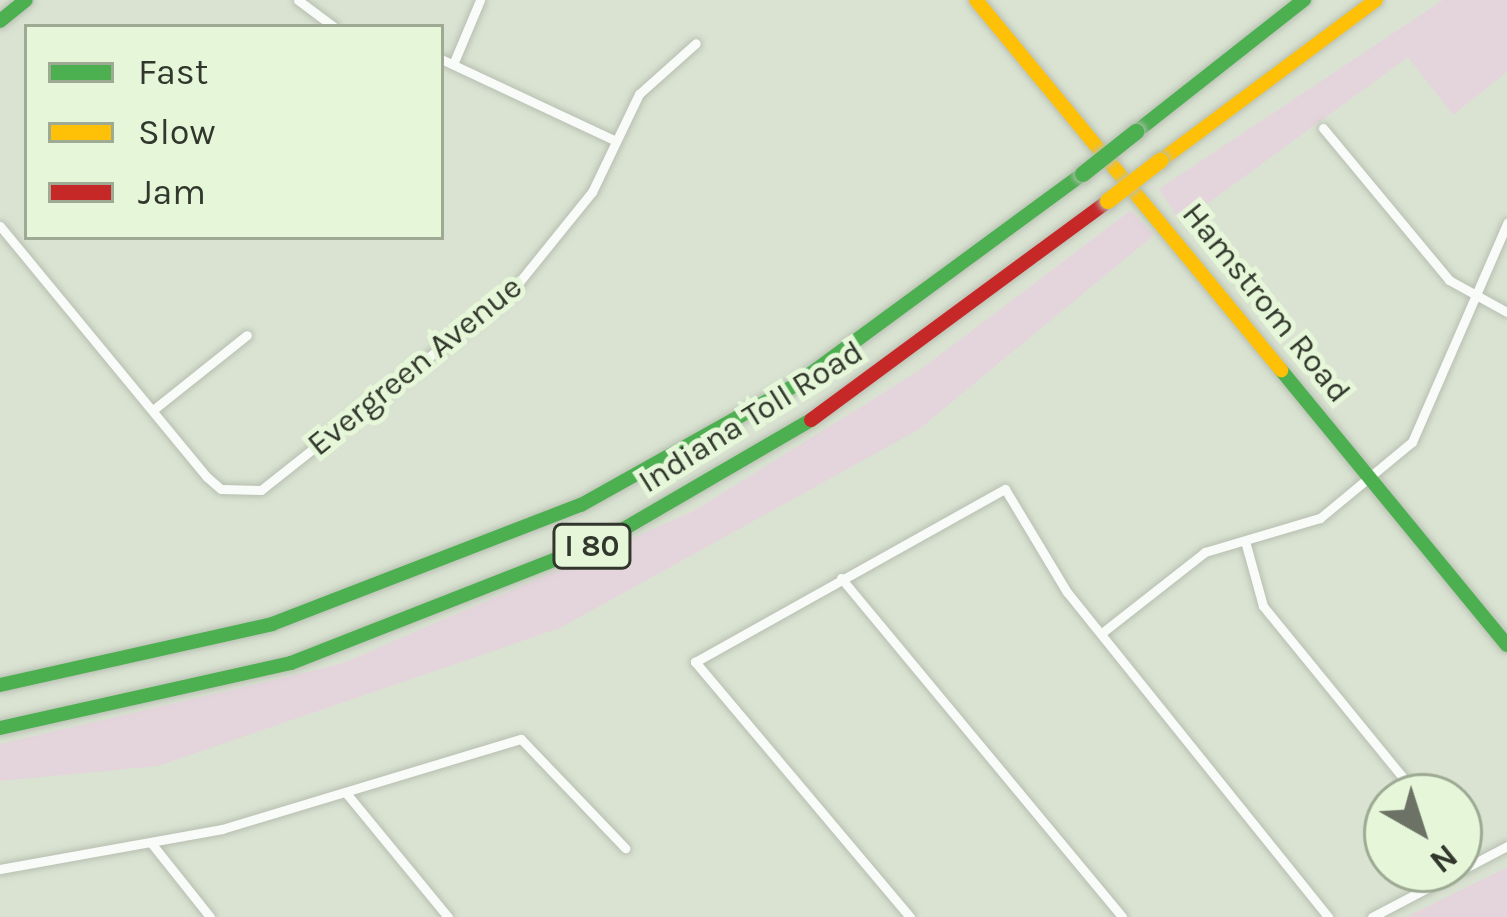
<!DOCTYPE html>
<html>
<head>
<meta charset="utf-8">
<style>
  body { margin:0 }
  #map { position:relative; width:1507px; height:917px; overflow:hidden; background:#dae3d2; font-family:Karla,sans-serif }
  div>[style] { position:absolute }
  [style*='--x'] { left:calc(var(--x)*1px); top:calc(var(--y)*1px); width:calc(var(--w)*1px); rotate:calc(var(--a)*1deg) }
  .green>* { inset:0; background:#e4d5dc }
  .roads { filter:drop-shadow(0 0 3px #b7bfb1) drop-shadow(0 0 3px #b7bfb1) }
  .street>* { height:9px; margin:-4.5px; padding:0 4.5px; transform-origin:4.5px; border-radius:4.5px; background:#f9fbf8 }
  .fast>* { height:14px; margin:-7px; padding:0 7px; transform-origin:7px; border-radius:7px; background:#4caf50 }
  .slow>* { height:14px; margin:-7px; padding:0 7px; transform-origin:7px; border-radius:7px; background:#ffc107 }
  .jam>* { height:14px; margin:-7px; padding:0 7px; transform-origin:7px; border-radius:7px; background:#c62828 }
  .bridges { filter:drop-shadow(0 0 3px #b7bfb1) drop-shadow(0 0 3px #b7bfb1) }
  .fast-bridge>* { height:16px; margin:-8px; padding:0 8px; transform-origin:8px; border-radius:8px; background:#4caf50 }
  .slow-bridge>* { height:16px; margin:-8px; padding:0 8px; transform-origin:8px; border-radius:8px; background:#ffc107 }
  span { translate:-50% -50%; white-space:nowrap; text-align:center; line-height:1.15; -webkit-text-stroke:10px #e6f7d9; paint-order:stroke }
  .shield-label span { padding:3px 9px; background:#e6f7d9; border:3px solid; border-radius:9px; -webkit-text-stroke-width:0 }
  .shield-label { font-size:30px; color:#31372c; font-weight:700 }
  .street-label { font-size:33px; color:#31372c }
  .legend { position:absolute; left:24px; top:24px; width:420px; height:216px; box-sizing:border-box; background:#e6f7d9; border:3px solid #9eaa94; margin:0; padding:15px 21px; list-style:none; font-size:36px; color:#31372c }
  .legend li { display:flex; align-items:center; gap:24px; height:60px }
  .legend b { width:60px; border:3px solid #9eaa94 }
  .north { position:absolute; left:1363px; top:773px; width:120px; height:120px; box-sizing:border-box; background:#e6f7d9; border:3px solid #9eaa94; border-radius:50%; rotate:141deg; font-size:33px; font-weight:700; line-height:48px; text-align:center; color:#31372c }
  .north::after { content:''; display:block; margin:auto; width:42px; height:54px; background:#6c7366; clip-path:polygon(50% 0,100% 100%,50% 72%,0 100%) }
</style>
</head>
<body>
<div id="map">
  <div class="green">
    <div style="clip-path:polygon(1443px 0,1507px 0,1507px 72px,1453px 115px,1408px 57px,1181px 223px,1159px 189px)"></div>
    <div style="clip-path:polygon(1131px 210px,1154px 235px,918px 430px,560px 628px,158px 766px,0 781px,0 744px,341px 664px,692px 512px,920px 370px)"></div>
    <div style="clip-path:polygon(1507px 867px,1507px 917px,1406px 917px)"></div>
  </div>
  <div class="roads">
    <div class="street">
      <div style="--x:298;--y:0;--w:45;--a:36.9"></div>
      <div style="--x:441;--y:59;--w:191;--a:25.1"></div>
      <div style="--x:454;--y:62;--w:67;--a:-67.2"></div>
      <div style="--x:1323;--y:128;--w:197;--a:50.3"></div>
      <div style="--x:1449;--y:280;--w:66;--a:28.9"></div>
      <div style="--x:0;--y:226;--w:325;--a:50.5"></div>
      <div style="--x:207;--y:477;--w:18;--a:41"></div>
      <div style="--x:221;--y:489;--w:40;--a:1.4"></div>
      <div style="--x:261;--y:490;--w:320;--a:-38.4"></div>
      <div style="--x:512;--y:291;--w:127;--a:-51.1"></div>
      <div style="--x:592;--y:192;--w:109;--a:-64.4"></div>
      <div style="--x:639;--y:94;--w:76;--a:-41.8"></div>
      <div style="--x:153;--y:410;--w:120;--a:-38.6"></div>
      <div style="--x:1245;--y:541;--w:67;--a:74.5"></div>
      <div style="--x:1263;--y:606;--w:247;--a:50.8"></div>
      <div style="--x:841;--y:578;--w:440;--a:50.3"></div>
      <div style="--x:1103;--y:632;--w:130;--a:-38.1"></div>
      <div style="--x:1205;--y:552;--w:120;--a:-16.5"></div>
      <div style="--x:1320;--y:518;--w:119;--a:-39.6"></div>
      <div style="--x:1412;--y:442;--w:239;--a:-66.5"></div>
      <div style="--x:347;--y:794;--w:159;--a:50.6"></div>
      <div style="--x:152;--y:844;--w:93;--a:51.5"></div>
      <div style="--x:1459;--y:846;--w:23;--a:50"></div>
      <div style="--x:0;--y:869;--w:226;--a:-10.2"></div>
      <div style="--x:222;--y:829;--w:312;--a:-16.8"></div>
      <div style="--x:521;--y:739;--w:151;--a:46.3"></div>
      <div style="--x:910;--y:917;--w:334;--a:-130.1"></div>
      <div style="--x:695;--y:662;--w:355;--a:-29.2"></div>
      <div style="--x:1005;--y:489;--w:120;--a:59"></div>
      <div style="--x:1067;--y:592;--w:417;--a:51.2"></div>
      <div style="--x:1372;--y:917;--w:153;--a:-27.7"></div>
    </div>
    <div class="fast">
      <div style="--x:0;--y:21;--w:33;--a:-39"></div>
      <div style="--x:1136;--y:132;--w:214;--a:-38.2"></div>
      <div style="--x:1281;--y:370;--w:356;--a:50.6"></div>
      <div style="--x:0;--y:685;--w:279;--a:-12.6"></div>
      <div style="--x:272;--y:624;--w:331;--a:-21.1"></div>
      <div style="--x:581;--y:505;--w:244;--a:-29.2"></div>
      <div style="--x:794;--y:386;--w:358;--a:-36.3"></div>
      <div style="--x:0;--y:728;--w:298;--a:-12.6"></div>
      <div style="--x:291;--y:663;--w:335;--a:-21.4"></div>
      <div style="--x:603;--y:541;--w:241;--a:-30.2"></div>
    </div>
    <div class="slow">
      <div style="--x:976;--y:0;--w:480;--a:50.5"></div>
      <div style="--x:1160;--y:161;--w:269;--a:-36.7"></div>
    </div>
    <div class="jam">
      <div style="--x:811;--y:420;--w:369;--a:-36.4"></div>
    </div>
  </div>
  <div class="bridges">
    <div class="fast-bridge">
      <div style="--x:1083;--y:174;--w:68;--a:-38.4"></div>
    </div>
    <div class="slow-bridge">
      <div style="--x:1108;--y:201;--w:66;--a:-37.6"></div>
    </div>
  </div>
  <div class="shield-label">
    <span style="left:592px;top:546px">I 80</span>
  </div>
  <div class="street-label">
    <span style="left:1266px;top:303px;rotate:51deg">Hamstrom Road</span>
    <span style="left:415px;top:366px;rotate:-39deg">Evergreen Avenue</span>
    <span style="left:751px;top:417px;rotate:-32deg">Indiana Toll Road</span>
  </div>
  <ul class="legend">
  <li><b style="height:15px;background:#4caf50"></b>Fast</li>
  <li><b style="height:15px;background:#ffc107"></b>Slow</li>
  <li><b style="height:15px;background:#c62828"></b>Jam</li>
  </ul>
  <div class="north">N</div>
</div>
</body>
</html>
